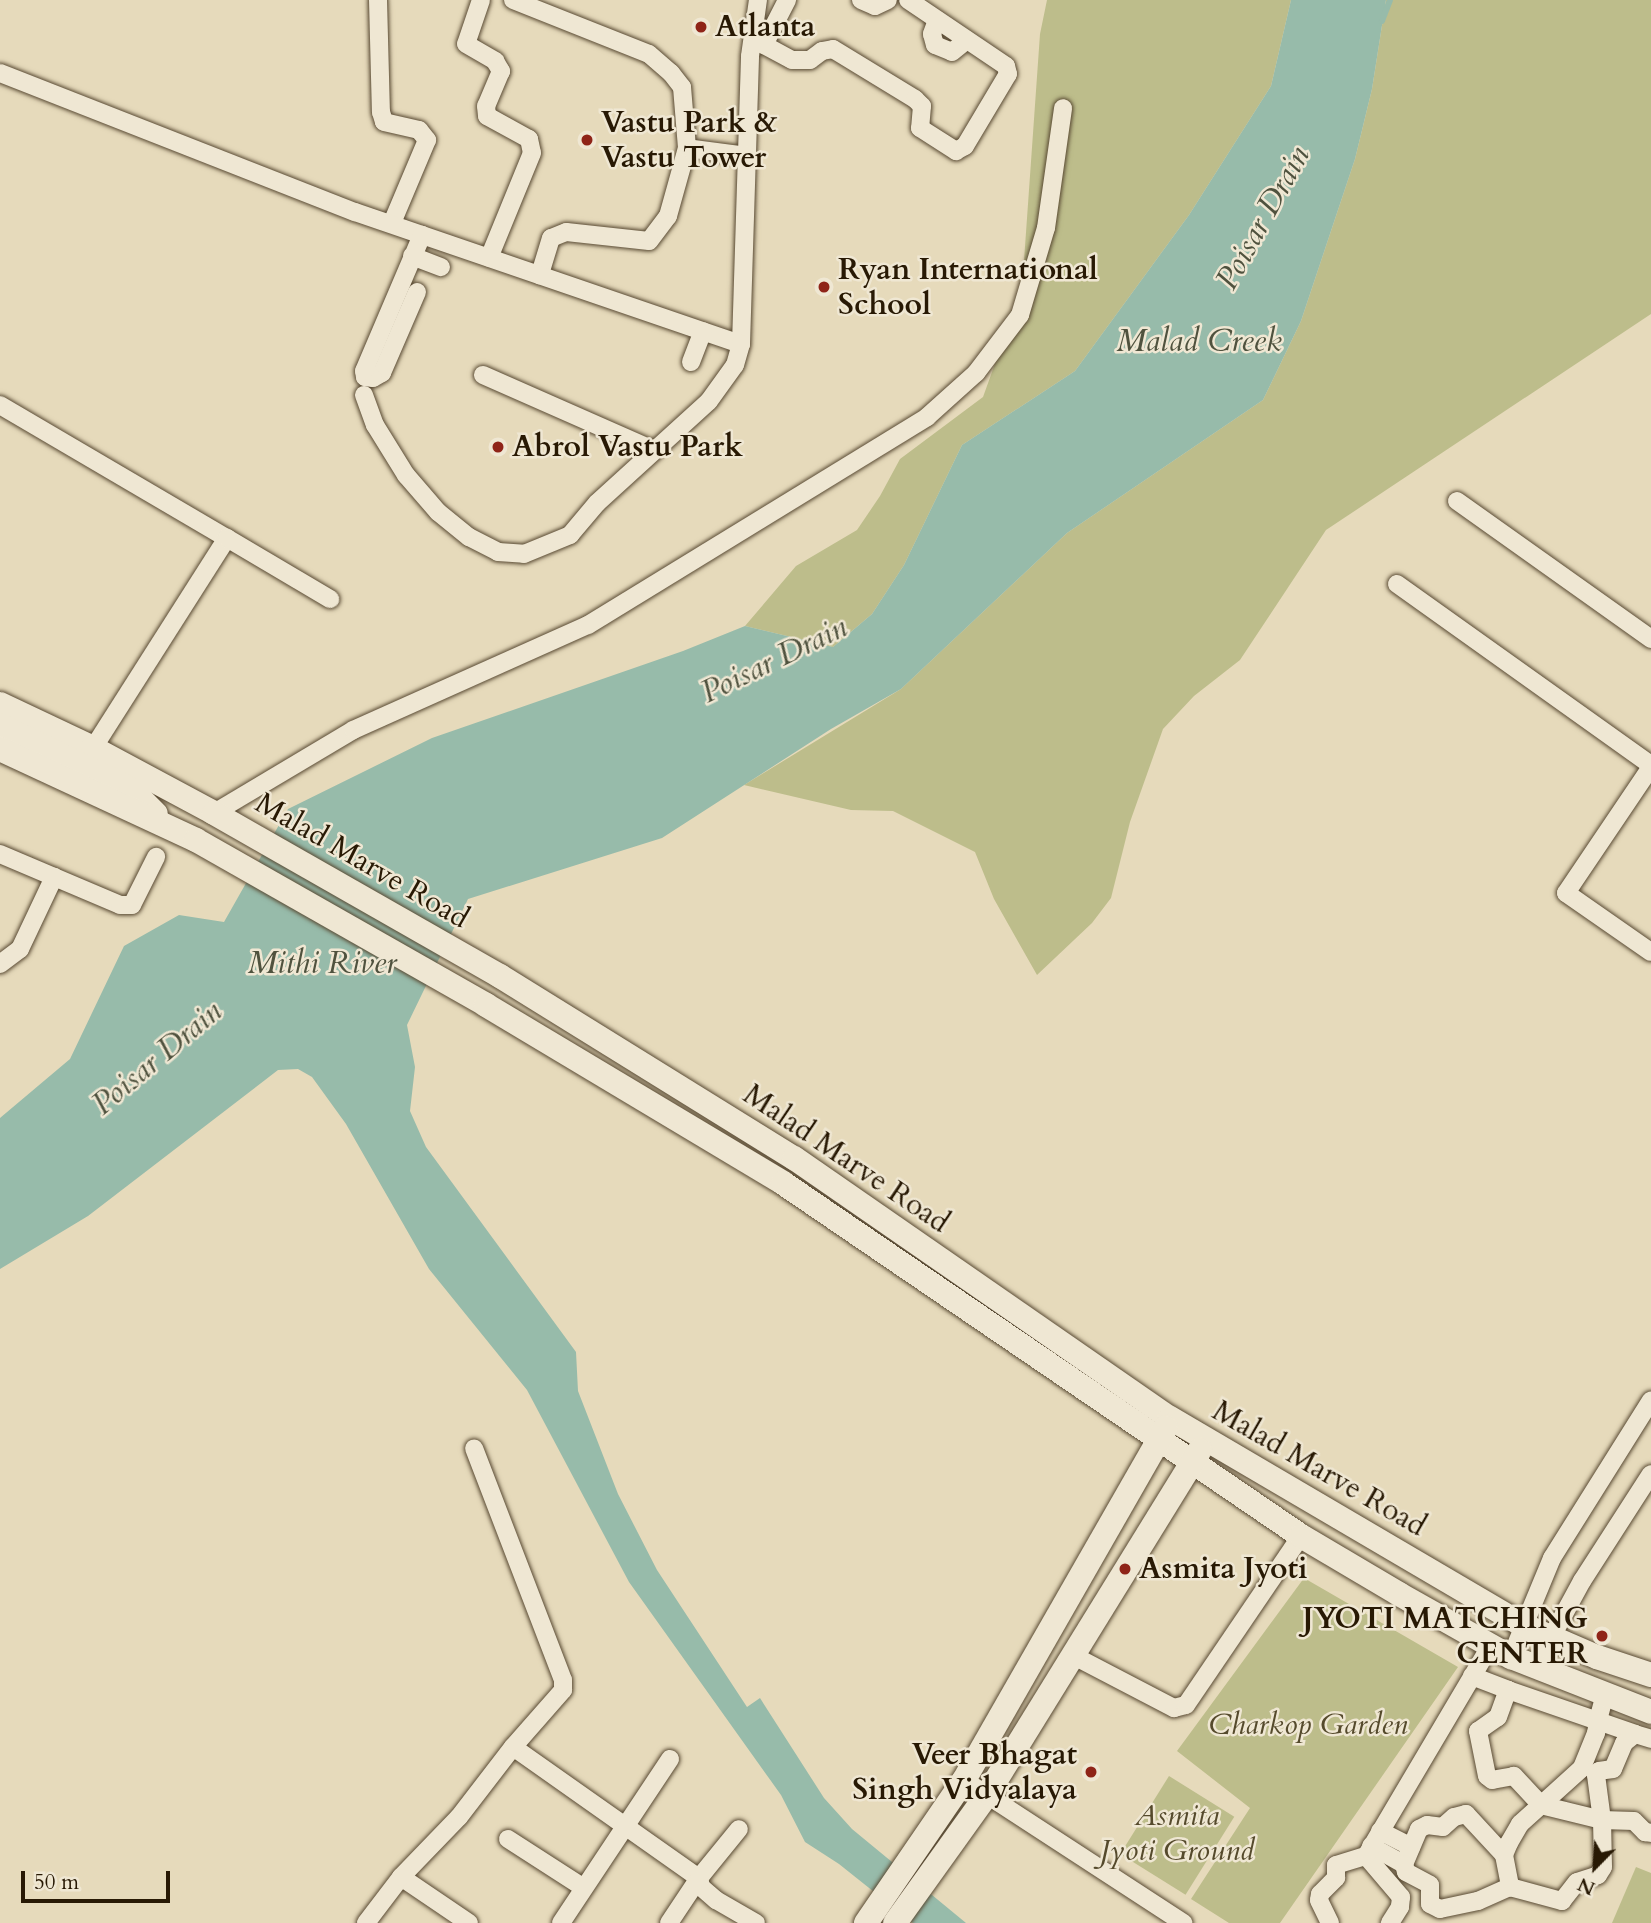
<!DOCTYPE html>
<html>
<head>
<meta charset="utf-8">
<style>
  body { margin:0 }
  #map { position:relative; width:1651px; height:1923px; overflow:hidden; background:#e6dabb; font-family:Cardo,serif }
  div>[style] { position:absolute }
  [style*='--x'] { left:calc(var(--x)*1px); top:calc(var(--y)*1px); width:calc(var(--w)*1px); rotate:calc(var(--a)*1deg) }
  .green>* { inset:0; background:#bdbd8b; transform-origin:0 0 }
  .water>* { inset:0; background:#97bbaa }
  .stream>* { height:6px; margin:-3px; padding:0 3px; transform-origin:3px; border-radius:3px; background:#97bbaa }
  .roads { filter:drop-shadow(0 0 2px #584932) drop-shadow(0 0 2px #584932) }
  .street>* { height:18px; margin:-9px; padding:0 9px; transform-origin:9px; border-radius:9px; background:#efe7d3 }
  .secondary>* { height:24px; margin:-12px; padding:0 12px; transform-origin:12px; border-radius:12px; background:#efe7d3 }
  .dots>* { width:19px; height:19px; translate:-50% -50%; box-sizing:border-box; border:4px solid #efe7d3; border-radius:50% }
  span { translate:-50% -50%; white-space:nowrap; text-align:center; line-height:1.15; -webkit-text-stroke:5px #efe7d3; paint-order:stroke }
  .poi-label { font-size:30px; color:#281904; font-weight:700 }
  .left { translate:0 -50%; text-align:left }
  .right { translate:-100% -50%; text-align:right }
  .street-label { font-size:30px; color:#281904 }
  .park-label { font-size:30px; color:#554a2c; font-style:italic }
  .water-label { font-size:32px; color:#4f523e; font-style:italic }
  .north { position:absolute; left:1560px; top:1832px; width:70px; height:70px; -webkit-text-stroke:5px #efe7d3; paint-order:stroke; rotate:204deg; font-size:19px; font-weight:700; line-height:28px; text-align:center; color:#281904 }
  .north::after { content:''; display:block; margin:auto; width:24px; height:32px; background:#281904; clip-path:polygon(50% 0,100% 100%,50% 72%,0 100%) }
  .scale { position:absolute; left:21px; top:1871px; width:149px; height:32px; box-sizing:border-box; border:4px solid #281904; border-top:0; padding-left:9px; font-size:21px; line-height:24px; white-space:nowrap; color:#281904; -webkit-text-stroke:5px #efe7d3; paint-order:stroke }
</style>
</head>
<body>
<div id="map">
  <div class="green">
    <div style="clip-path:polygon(1047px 0,1291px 0,1271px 86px,1189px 215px,1075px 371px,962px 445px,904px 565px,872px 614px,833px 647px,745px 626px,796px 566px,857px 530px,880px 496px,900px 459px,983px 397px,1022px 289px,1040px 34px)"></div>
    <div style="clip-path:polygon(1386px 0,1651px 0,1651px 314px,1326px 530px,1240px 660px,1194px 696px,1163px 729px,1130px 822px,1111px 898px,1092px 923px,1037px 975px,994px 899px,975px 852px,893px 811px,851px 810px,744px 785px,901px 689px,1067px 533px,1263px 400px,1301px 321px,1355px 159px,1372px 89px)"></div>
    <div style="clip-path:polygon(1304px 1578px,1458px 1667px,1280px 1923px,1229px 1923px,1191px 1899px,1250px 1808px,1177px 1751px)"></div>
    <div style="left:1169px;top:1776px;width:77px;height:92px;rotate:32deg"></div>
    <div style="clip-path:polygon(1636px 1867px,1651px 1873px,1651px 1923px,1612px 1923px)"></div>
  </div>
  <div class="water">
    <div style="clip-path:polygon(1291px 0,1386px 0,1372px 89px,1355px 159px,1301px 321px,1263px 400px,1067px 533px,901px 689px,831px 729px,662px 838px,468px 899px,407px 1025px,415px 1067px,410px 1111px,426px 1147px,576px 1352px,578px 1391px,618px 1494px,657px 1570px,747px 1707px,760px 1698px,824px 1798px,852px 1829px,966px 1923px,913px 1923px,839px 1864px,805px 1842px,781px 1795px,629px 1582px,527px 1390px,429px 1269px,346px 1124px,312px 1077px,298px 1069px,278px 1070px,88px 1216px,0 1269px,0 1118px,70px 1059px,124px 946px,179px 915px,224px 922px,288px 809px,432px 738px,683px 651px,745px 626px,833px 647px,872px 614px,904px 565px,962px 445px,1075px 371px,1189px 215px,1271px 86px)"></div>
  </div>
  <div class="stream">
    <div style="--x:1382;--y:21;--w:22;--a:-69"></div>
  </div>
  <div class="roads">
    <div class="street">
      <div style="--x:378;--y:0;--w:112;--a:88.5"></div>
      <div style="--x:381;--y:112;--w:10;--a:73"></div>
      <div style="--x:384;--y:122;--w:36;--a:13"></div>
      <div style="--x:419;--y:130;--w:13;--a:51"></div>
      <div style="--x:427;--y:140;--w:90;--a:112.9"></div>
      <div style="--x:481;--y:0;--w:46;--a:108.8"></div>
      <div style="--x:466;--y:44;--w:34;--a:30"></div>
      <div style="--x:495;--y:61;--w:12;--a:59"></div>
      <div style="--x:501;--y:71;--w:38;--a:113"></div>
      <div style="--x:486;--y:106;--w:10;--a:84"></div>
      <div style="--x:487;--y:116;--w:48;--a:28.7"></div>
      <div style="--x:529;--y:139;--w:14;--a:78"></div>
      <div style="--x:532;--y:153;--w:113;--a:112.3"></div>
      <div style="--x:513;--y:0;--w:146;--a:21.7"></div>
      <div style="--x:649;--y:54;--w:29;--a:41"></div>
      <div style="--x:671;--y:73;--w:18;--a:52"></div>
      <div style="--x:682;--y:87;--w:61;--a:85.3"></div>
      <div style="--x:687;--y:148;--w:71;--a:105.6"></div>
      <div style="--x:668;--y:216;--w:31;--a:127"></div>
      <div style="--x:649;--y:241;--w:83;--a:-173.8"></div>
      <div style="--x:566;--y:232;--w:16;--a:158"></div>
      <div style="--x:551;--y:238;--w:39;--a:107"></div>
      <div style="--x:861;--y:0;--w:15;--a:23"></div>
      <div style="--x:875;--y:6;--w:14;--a:-25"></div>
      <div style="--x:937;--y:20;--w:15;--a:110"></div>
      <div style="--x:932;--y:34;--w:11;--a:75"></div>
      <div style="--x:935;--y:45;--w:18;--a:22"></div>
      <div style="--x:952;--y:52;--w:19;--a:-39"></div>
      <div style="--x:753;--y:39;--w:44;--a:28.3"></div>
      <div style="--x:792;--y:60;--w:18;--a:0"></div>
      <div style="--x:810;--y:60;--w:15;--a:-37"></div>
      <div style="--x:822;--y:51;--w:11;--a:-10"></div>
      <div style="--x:833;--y:49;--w:96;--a:31.4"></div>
      <div style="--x:915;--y:99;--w:10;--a:45"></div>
      <div style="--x:922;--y:106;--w:22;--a:95"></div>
      <div style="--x:920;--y:128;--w:43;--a:32.6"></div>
      <div style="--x:956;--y:151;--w:10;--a:-29"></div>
      <div style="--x:965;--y:146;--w:84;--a:-59.2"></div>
      <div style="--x:1008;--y:74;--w:8;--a:-104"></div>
      <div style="--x:1006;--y:66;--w:118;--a:-146"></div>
      <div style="--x:764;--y:45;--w:51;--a:-62.9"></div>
      <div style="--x:0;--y:73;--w:381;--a:21.4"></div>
      <div style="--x:355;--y:212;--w:408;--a:18.9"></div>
      <div style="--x:741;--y:344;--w:288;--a:-88.2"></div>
      <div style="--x:750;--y:56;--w:57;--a:-81.9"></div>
      <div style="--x:687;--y:148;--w:61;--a:7.6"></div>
      <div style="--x:412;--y:256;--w:31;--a:21"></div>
      <div style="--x:417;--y:292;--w:88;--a:113.4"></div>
      <div style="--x:382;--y:373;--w:10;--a:151"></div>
      <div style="--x:373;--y:378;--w:8;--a:-173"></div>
      <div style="--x:365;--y:377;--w:6;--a:-99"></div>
      <div style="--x:364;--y:371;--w:148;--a:-66.9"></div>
      <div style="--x:691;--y:362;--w:33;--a:-69"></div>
      <div style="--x:483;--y:375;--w:186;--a:23.8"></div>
      <div style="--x:364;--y:395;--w:32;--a:70"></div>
      <div style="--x:375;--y:425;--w:59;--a:58.2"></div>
      <div style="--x:406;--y:475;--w:49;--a:49.1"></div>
      <div style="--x:438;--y:512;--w:40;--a:39"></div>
      <div style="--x:469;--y:537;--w:33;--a:27"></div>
      <div style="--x:498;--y:552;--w:26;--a:4"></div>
      <div style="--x:524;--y:554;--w:50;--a:-22.4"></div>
      <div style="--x:570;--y:535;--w:42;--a:-49.8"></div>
      <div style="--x:597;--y:503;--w:151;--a:-42.3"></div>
      <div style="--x:709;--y:401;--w:44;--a:-54.2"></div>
      <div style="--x:735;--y:365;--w:22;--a:-74"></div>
      <div style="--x:0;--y:405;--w:263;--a:30.4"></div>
      <div style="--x:227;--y:538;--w:249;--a:122.5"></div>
      <div style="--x:1457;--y:501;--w:238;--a:35.4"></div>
      <div style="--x:227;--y:538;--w:120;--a:30.6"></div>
      <div style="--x:1397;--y:584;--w:312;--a:35.5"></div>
      <div style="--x:1651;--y:767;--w:152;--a:124"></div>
      <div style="--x:1566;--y:893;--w:103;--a:34.8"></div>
      <div style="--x:214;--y:813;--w:162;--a:-30.8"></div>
      <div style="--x:353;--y:730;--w:257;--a:-24.1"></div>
      <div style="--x:588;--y:625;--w:398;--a:-31.5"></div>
      <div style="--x:927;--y:417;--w:66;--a:-41.9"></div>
      <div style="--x:976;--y:373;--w:73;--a:-52.8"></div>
      <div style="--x:1020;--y:315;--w:91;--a:-73.4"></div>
      <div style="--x:1046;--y:228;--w:121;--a:-81.9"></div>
      <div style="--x:0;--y:854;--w:130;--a:23"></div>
      <div style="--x:120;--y:905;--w:12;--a:0"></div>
      <div style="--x:132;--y:905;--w:54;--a:-63.4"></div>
      <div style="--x:0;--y:964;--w:25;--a:-37"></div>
      <div style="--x:20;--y:949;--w:80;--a:-64.7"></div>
      <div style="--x:1074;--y:1656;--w:113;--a:27.5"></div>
      <div style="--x:1174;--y:1708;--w:12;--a:-14"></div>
      <div style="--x:1186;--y:1705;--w:204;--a:-55.8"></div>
      <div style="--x:1511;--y:1657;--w:107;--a:-67.5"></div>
      <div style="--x:1552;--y:1558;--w:186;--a:-57.9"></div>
      <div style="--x:1541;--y:1669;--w:33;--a:-72"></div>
      <div style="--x:1551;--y:1638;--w:65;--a:-61.5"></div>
      <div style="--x:1582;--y:1581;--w:127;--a:-57.2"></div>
      <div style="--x:1472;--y:1676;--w:39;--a:21"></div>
      <div style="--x:1605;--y:1694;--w:28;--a:105"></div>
      <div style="--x:1598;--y:1721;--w:12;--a:99"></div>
      <div style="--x:1596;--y:1733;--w:38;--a:112"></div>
      <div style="--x:1582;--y:1768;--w:55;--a:137.9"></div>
      <div style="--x:1541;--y:1805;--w:28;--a:138"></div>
      <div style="--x:1520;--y:1824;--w:22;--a:120"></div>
      <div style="--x:1509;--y:1843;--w:13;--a:113"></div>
      <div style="--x:1504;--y:1855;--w:33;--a:79"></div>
      <div style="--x:1510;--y:1887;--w:54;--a:15.1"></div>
      <div style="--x:1562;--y:1901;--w:24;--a:-52"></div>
      <div style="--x:1577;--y:1882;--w:22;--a:-18"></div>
      <div style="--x:1598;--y:1875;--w:9;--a:-58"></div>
      <div style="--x:1603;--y:1867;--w:47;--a:-91.2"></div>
      <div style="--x:1602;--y:1820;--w:63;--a:-166.2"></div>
      <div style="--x:1541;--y:1805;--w:40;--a:-133"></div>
      <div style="--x:1514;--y:1776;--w:22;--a:170"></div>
      <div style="--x:1492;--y:1780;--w:6;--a:-141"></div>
      <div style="--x:1487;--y:1776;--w:46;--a:-101.3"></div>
      <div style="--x:1478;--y:1731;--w:24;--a:-35"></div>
      <div style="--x:1498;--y:1717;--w:29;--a:-70"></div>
      <div style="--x:1508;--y:1690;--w:95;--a:19"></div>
      <div style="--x:1598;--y:1721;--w:39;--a:19"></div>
      <div style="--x:1635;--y:1734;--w:17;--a:17"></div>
      <div style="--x:1635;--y:1734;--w:14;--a:141"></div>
      <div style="--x:1624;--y:1743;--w:28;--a:113"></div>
      <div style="--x:1613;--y:1769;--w:14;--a:172"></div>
      <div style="--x:1599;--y:1771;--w:5;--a:127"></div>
      <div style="--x:1596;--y:1775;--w:45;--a:82.4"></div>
      <div style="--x:1602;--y:1820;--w:32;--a:2"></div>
      <div style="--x:1634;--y:1821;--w:16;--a:45"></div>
      <div style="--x:1645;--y:1832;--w:6;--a:9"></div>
      <div style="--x:513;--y:1747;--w:228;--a:35.2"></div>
      <div style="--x:699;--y:1878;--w:9;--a:77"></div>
      <div style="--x:701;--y:1887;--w:20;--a:41"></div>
      <div style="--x:716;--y:1900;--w:46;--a:29.9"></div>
      <div style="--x:964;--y:1780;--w:262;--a:33.1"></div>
      <div style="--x:1380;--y:1831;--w:35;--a:27"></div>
      <div style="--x:508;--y:1839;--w:90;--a:32.8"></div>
      <div style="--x:1371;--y:1846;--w:38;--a:29"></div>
      <div style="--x:1504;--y:1855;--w:56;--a:-132.8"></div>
      <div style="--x:1466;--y:1814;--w:12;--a:166"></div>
      <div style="--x:1454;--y:1817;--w:15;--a:138"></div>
      <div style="--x:1443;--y:1827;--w:16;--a:-173"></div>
      <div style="--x:1427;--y:1825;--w:9;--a:153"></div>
      <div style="--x:1419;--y:1829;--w:38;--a:113"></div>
      <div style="--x:1404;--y:1864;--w:8;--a:76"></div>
      <div style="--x:1406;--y:1872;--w:27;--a:28"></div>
      <div style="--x:1430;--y:1885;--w:19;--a:90"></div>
      <div style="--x:1430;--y:1904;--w:11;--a:27"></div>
      <div style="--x:1440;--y:1909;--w:39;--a:-12"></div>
      <div style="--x:1478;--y:1901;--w:35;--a:-24"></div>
      <div style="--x:1366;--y:1856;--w:54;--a:49.5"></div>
      <div style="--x:1401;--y:1897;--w:10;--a:96"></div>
      <div style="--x:1400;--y:1907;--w:19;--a:122"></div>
      <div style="--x:401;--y:1877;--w:82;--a:34.1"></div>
      <div style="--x:366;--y:1923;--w:58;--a:-52.7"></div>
      <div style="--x:401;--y:1877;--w:83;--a:-46"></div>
      <div style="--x:459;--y:1817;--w:88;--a:-52.4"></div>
      <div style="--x:513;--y:1747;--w:76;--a:-48.7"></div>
      <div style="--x:563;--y:1690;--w:10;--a:-90"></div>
      <div style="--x:563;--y:1680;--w:248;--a:-111"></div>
      <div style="--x:561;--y:1923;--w:197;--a:-56.4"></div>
      <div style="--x:669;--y:1923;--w:54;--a:-56.3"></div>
      <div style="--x:699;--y:1878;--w:63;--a:-50.8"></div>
      <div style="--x:1330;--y:1923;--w:25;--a:-116"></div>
      <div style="--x:1319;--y:1900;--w:6;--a:-81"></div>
      <div style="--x:1320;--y:1894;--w:23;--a:-45"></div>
      <div style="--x:1336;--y:1878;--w:13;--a:-90"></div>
      <div style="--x:1336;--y:1865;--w:31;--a:-17"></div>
      <div style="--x:1366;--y:1856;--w:244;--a:-59.4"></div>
    </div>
    <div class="secondary">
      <div style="--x:0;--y:704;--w:103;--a:25.3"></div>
      <div style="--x:93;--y:748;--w:137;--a:28.2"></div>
      <div style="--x:214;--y:813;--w:329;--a:29.7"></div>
      <div style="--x:500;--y:976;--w:346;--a:31.8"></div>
      <div style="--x:794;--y:1158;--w:457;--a:34.7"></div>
      <div style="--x:1170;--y:1418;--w:409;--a:30.4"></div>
      <div style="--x:1523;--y:1625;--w:81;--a:23.4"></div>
      <div style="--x:1597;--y:1657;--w:57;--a:18.4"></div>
      <div style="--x:0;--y:725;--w:146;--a:26"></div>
      <div style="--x:131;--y:789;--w:35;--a:45"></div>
      <div style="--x:0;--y:749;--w:216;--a:24.9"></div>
      <div style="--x:196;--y:840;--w:334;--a:29.6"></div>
      <div style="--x:486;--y:1005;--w:346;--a:30.9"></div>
      <div style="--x:783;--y:1183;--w:627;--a:34.27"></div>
      <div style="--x:1301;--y:1536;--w:114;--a:30.6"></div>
      <div style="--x:1399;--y:1594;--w:129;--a:29.4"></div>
      <div style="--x:1511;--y:1657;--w:150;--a:21.4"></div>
      <div style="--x:866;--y:1923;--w:173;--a:-55.6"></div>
      <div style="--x:964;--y:1780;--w:406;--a:-60.2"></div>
      <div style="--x:895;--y:1923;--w:160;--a:-54.4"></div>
      <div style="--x:988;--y:1793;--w:403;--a:-58.3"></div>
    </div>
  </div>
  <div class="dots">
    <div style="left:701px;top:27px;background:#8f2418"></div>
    <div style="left:587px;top:140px;background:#8f2418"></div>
    <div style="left:824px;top:287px;background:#8f2418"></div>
    <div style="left:498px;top:447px;background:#8f2418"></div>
    <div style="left:1125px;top:1569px;background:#8f2418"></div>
    <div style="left:1602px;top:1636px;background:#8f2418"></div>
    <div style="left:1091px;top:1772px;background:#8f2418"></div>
  </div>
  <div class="poi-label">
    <span class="left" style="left:715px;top:27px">Atlanta</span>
    <span class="left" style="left:601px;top:140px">Vastu Park &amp;<br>Vastu Tower</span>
    <span class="left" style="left:838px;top:287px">Ryan International<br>School</span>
    <span class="left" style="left:512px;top:447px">Abrol Vastu Park</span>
    <span class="left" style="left:1139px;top:1569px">Asmita Jyoti</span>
    <span class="right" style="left:1588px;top:1636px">JYOTI MATCHING<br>CENTER</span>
    <span class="right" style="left:1077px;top:1772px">Veer Bhagat<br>Singh Vidyalaya</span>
  </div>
  <div class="street-label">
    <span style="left:362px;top:861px;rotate:30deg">Malad Marve Road</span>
    <span style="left:846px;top:1159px;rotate:34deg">Malad Marve Road</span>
    <span style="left:1319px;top:1469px;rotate:30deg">Malad Marve Road</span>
  </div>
  <div class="park-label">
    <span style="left:1308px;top:1725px">Charkop Garden</span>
    <span style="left:1177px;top:1833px">Asmita<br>Jyoti Ground</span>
  </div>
  <div class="water-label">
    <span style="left:1263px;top:218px;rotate:-61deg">Poisar Drain</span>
    <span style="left:1199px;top:341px">Malad Creek</span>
    <span style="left:774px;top:660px;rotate:-26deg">Poisar Drain</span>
    <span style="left:322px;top:963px">Mithi River</span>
    <span style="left:157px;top:1058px;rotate:-40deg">Poisar Drain</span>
  </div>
  <div class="north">N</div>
  <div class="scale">50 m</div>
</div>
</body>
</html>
